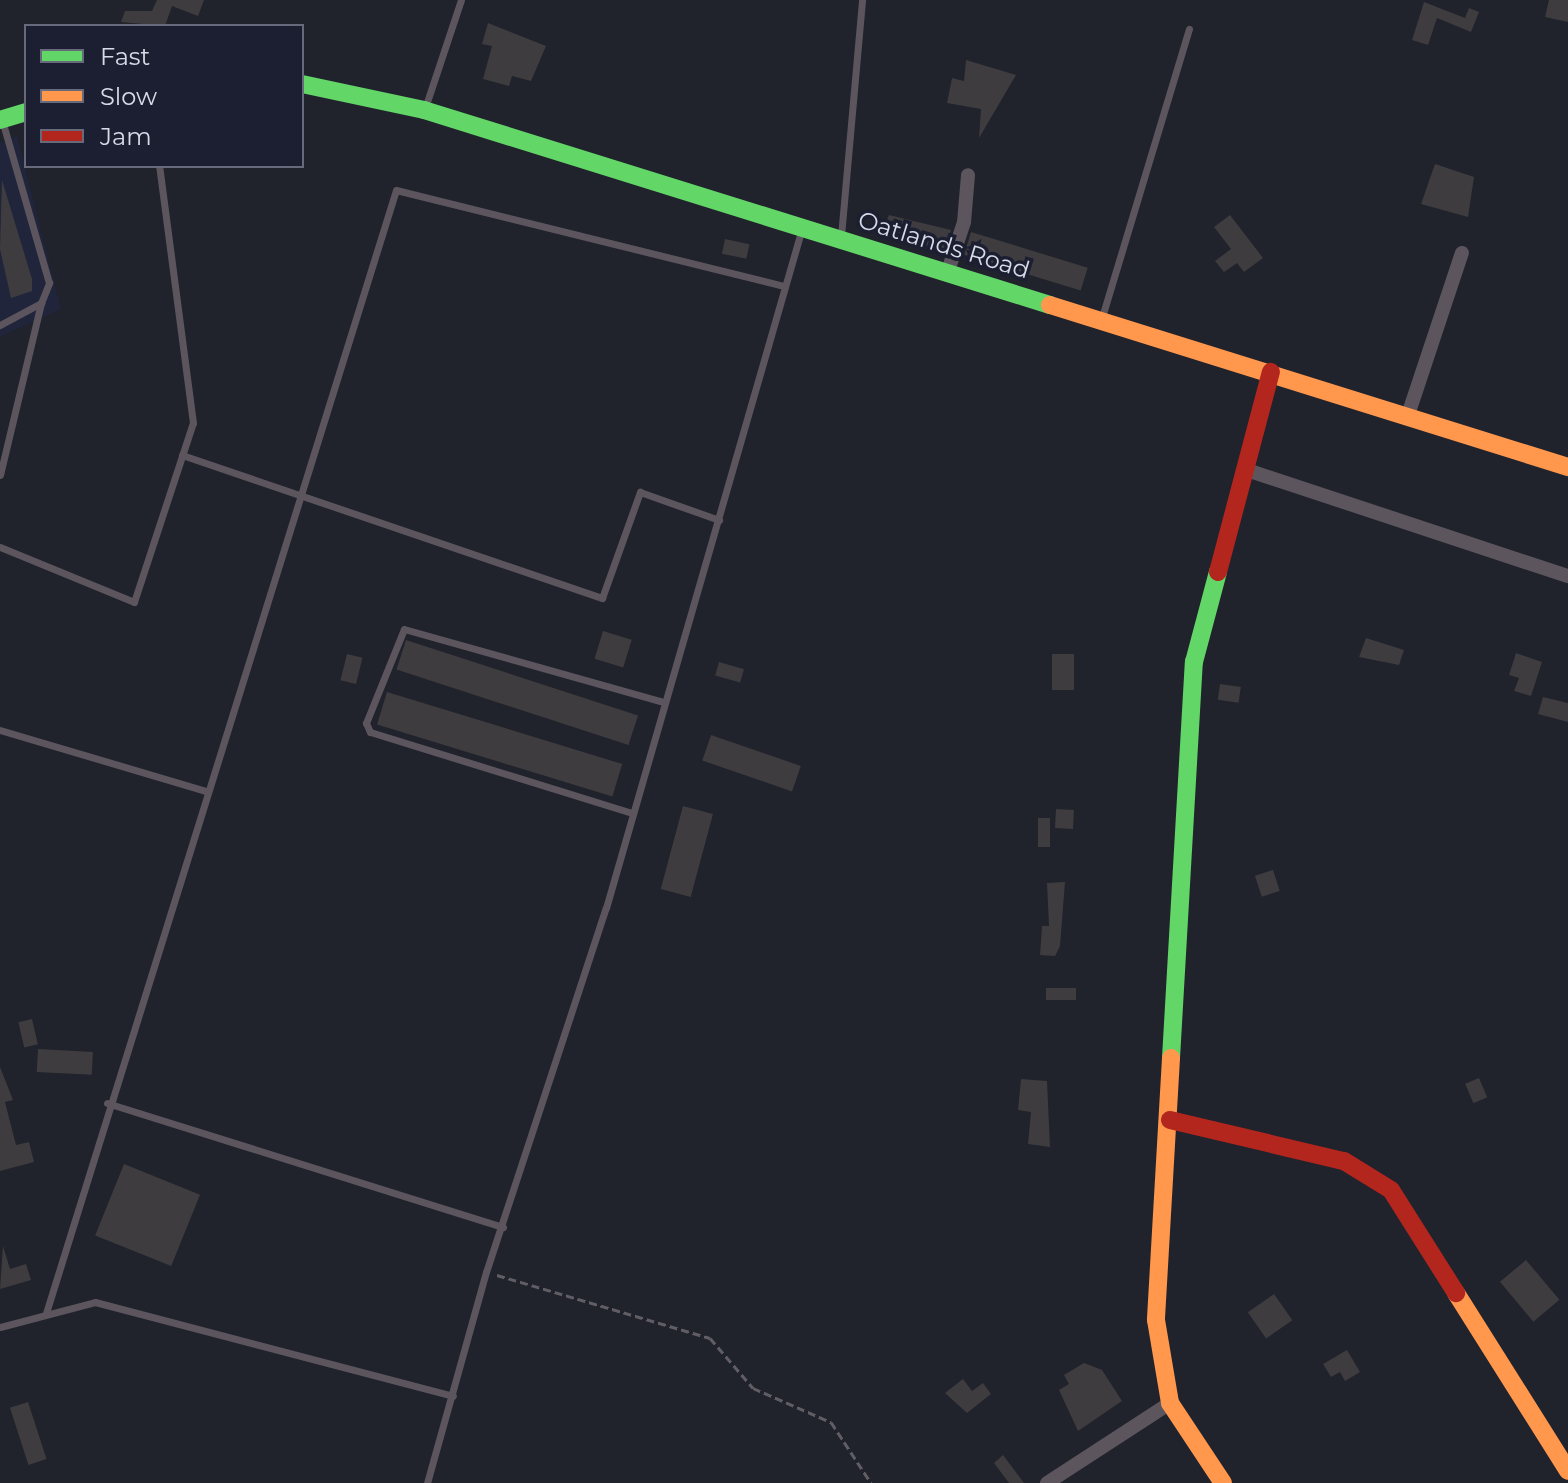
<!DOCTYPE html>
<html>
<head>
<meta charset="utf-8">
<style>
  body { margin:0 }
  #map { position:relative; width:1568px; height:1483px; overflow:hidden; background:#20222c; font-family:Montserrat,sans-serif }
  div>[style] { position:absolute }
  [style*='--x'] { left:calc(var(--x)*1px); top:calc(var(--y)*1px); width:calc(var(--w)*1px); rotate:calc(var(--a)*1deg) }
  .built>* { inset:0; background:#21253c }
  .building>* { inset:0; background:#3e3c3f; transform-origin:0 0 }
  .path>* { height:3px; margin-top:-1.5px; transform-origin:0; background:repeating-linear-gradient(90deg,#605d64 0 8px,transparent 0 12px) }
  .lane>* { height:7px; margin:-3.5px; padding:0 3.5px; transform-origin:3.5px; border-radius:3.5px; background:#5c555e }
  .street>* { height:14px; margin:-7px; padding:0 7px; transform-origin:7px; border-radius:7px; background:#5c555e }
  .fast>* { height:18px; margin:-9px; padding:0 9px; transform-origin:9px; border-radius:9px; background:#63d668 }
  .slow>* { height:18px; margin:-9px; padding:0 9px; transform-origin:9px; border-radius:9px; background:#ff974d }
  .jam>* { height:18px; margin:-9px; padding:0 9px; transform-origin:9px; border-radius:9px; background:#b3261e }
  span { translate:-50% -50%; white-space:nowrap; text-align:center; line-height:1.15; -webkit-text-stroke:7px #1b1f31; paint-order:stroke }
  .street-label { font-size:24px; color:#d7dae7 }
  .legend { position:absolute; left:24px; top:24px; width:280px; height:144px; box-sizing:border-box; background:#1b1f31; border:2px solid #666a7a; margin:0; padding:10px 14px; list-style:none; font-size:24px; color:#d7dae7 }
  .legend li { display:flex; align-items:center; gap:16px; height:40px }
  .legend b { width:40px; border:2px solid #666a7a }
</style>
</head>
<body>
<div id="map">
  <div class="built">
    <div style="clip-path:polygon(17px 136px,61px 309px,0 337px,0 143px)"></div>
  </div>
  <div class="building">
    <div style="clip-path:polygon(157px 0,204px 0,198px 16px,172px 6px,165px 26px,121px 22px,125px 11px,152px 11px)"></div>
    <div style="clip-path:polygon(1549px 0,1568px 0,1568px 22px,1545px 17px)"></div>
    <div style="clip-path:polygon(1424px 2px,1465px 18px,1469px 8px,1479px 12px,1471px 32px,1437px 18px,1428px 45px,1412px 40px)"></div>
    <div style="clip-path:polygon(488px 23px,546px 46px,531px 81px,512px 76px,509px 86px,483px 79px,492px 46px,482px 44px)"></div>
    <div style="clip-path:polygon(966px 60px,1016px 75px,979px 138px,981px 109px,947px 103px,952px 78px,964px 81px)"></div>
    <div style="clip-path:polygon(1435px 164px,1474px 177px,1468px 217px,1421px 204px)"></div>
    <div style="clip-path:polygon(2px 180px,32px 279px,32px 291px,11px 298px,0 249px)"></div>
    <div style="clip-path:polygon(889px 215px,951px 230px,944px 252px,883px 229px)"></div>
    <div style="clip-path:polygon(1230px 215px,1263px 258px,1244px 272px,1237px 263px,1224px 272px,1215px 261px,1231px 249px,1214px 227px)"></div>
    <div style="left:971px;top:232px;width:122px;height:24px;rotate:17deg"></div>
    <div style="left:725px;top:239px;width:25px;height:15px;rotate:12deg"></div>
    <div style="left:603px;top:631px;width:30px;height:29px;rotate:17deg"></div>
    <div style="clip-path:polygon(1366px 638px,1404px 650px,1399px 665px,1359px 657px)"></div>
    <div style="left:406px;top:640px;width:244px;height:31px;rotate:18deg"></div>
    <div style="clip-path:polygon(1516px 653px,1542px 662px,1531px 696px,1514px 691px,1519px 678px,1509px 675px)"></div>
    <div style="left:347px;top:654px;width:16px;height:27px;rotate:14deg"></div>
    <div style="left:1052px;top:654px;width:22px;height:36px"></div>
    <div style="left:719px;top:662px;width:26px;height:14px;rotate:16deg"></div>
    <div style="left:1220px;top:684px;width:21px;height:16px;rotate:8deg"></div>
    <div style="left:387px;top:692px;width:246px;height:34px;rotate:17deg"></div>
    <div style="clip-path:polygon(1543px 697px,1568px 703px,1568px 722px,1538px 714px)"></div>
    <div style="left:711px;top:735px;width:95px;height:27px;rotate:19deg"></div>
    <div style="left:683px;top:806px;width:31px;height:86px;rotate:15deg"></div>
    <div style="left:1056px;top:809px;width:18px;height:19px;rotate:3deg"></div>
    <div style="left:1038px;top:818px;width:12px;height:29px"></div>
    <div style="left:1273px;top:870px;width:22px;height:19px;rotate:72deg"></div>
    <div style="clip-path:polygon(1065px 882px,1060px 946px,1055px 956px,1040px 955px,1042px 926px,1049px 926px,1047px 883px)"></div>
    <div style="left:1046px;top:988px;width:30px;height:12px"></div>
    <div style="left:32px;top:1019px;width:26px;height:14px;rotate:77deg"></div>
    <div style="left:38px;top:1049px;width:55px;height:23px;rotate:3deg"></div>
    <div style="clip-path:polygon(0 1067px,13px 1100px,5px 1102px,16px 1145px,29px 1142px,34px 1162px,0 1171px)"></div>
    <div style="left:1479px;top:1078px;width:21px;height:15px;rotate:67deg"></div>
    <div style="clip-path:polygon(1021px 1079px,1047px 1081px,1050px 1147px,1028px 1144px,1031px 1112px,1018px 1110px)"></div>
    <div style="left:124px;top:1164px;width:82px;height:77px;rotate:22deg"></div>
    <div style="clip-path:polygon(3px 1246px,10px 1269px,26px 1264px,31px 1280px,0 1289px)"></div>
    <div style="left:1526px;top:1260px;width:52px;height:34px;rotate:50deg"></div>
    <div style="left:1274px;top:1294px;width:32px;height:32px;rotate:55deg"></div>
    <div style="clip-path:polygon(1347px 1350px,1360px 1372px,1345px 1381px,1340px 1372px,1331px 1377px,1323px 1364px)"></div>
    <div style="clip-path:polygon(1084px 1363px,1102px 1370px,1122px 1401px,1078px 1431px,1059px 1390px,1069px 1384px,1064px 1375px)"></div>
    <div style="clip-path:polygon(963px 1379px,972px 1391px,983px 1383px,991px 1394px,967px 1413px,945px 1393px)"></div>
    <div style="left:28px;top:1402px;width:60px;height:19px;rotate:72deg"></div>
    <div style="clip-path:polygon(1003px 1455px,1024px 1483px,1009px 1483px,994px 1463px)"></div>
  </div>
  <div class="path">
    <div style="--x:497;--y:1275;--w:222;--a:16.5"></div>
    <div style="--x:710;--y:1338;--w:66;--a:49.3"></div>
    <div style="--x:753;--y:1388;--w:85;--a:23.6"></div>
    <div style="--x:831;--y:1422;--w:73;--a:56.7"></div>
  </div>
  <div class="lane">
    <div style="--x:425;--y:108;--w:114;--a:-71.6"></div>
    <div style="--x:841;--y:236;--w:237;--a:-84.9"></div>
    <div style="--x:1102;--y:317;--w:301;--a:-73.2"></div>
    <div style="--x:0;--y:325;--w:47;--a:-28.2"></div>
    <div style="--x:41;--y:303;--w:22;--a:-68"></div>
    <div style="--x:49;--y:283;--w:170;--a:-106.1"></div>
    <div style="--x:182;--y:455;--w:444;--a:18.8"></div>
    <div style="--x:602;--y:598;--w:113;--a:-70.3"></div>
    <div style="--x:640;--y:492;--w:84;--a:19.5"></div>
    <div style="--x:0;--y:475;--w:177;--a:-76.6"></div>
    <div style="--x:0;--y:547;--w:145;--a:22.3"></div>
    <div style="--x:134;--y:602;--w:188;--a:-71.8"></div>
    <div style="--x:193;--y:423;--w:259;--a:-97.5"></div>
    <div style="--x:0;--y:730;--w:215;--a:16.5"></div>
    <div style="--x:632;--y:813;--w:274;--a:-162.8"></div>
    <div style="--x:370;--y:732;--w:10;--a:-114"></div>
    <div style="--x:366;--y:723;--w:101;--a:-68"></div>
    <div style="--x:404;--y:629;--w:269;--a:15.7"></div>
    <div style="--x:107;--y:1103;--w:415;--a:17.4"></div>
    <div style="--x:46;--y:1313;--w:1176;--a:-72.69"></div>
    <div style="--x:396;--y:190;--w:400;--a:13.9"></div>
    <div style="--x:0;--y:1327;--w:98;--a:-14.7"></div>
    <div style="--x:95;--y:1302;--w:370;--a:14.7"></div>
    <div style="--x:427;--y:1483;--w:219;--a:-74.4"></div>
    <div style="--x:486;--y:1272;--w:383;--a:-71.8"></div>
    <div style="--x:606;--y:908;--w:708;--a:-73.92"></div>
  </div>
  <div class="street">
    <div style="--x:948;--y:271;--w:52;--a:-71.9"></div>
    <div style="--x:964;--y:222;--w:47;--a:-85.1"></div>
    <div style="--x:1407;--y:418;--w:174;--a:-71.6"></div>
    <div style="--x:1247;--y:470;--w:338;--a:18.3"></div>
    <div style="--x:1047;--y:1483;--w:147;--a:-33"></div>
  </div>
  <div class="fast">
    <div style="--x:302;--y:84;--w:125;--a:12"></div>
    <div style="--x:424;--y:110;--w:656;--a:17.3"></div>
    <div style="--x:0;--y:120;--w:27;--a:-17"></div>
    <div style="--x:1171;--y:1058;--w:397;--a:-86.7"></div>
    <div style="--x:1194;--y:662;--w:93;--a:-75.1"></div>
  </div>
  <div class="slow">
    <div style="--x:1050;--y:305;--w:543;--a:17.37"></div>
    <div style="--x:1171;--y:1058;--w:262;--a:93.3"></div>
    <div style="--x:1156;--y:1320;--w:84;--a:80.4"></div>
    <div style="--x:1170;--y:1403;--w:96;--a:56.5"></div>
    <div style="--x:1456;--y:1293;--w:210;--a:57.8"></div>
  </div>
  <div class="jam">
    <div style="--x:1218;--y:572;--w:207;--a:-75.2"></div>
    <div style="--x:1170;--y:1120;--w:179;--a:13.3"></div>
    <div style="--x:1344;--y:1161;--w:55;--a:31.7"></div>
    <div style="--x:1391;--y:1190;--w:122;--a:57.7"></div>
  </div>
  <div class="street-label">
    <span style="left:944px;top:245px;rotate:17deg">Oatlands Road</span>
  </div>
  <ul class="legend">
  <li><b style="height:10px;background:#63d668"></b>Fast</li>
  <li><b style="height:10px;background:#ff974d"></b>Slow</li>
  <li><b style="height:10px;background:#b3261e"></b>Jam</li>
  </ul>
</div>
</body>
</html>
